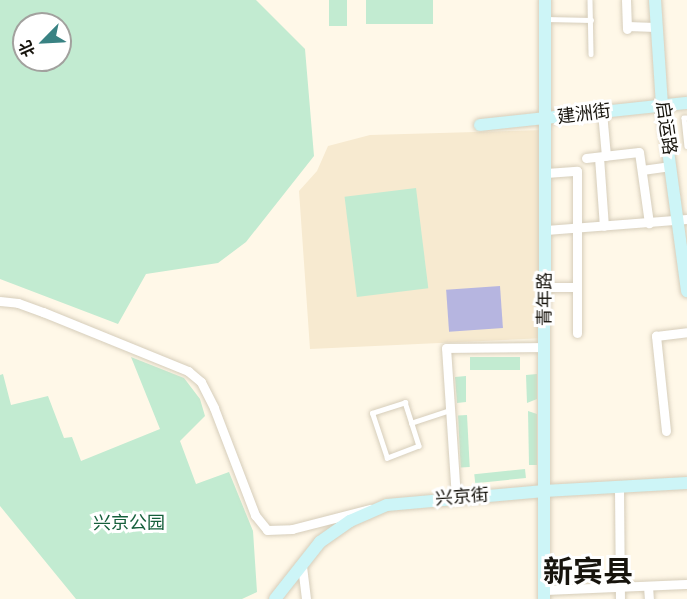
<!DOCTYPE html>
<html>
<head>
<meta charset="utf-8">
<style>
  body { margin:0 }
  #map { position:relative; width:687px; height:599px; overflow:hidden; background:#fff8e8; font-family:"Nunito Sans","Noto Sans SC",sans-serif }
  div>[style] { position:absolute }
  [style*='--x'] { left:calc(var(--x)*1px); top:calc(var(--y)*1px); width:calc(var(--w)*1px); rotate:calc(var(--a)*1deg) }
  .built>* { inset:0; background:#f7ead0 }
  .green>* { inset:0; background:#c2ebd1; transform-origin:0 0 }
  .building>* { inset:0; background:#b6b5e0; transform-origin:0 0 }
  .roads { filter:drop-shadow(0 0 2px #d6cdba) drop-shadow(0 0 2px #d6cdba) }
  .lane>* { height:4.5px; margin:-2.25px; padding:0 2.25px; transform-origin:2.25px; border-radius:2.25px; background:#fff }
  .street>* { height:9px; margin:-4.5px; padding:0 4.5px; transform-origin:4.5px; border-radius:4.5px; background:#fff }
  .secondary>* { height:12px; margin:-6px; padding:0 6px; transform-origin:6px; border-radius:6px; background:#cdf5f7 }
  span { translate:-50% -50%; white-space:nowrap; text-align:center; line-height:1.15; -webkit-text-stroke:6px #fff; paint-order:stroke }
  .street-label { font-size:18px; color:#17140d }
  .park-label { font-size:18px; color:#165f3c }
  .town-label { font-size:30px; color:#17140d; font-weight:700 }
  .north { position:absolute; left:12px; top:12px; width:60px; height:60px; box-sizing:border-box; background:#fff; border:2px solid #a2a19e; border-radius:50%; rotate:246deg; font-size:16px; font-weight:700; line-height:24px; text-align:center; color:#17140d }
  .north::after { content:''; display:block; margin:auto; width:21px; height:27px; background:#398283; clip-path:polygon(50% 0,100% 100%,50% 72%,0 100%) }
</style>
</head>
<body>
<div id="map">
  <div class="built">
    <div style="clip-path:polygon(546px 130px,545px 338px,310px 349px,299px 191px,317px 171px,328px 146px,370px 135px)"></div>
  </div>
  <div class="green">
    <div style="clip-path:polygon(evenodd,0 0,256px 0,305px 49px,314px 156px,246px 242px,218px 263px,146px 274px,118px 324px,0 279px,0 0,24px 24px,60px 24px,60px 60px,24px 60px,24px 24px)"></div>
    <div style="left:329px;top:0;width:18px;height:26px"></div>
    <div style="left:366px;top:0;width:67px;height:24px"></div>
    <div style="left:416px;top:188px;width:101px;height:72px;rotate:83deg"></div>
    <div style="clip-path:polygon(131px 357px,184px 378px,200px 399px,205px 416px,180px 441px,196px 484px,229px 472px,253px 531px,257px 592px,242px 599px,76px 599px,0 506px,0 375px,3px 374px,11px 405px,48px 396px,64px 438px,72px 437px,81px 461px,160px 429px)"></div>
    <div style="left:520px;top:357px;width:13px;height:50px;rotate:90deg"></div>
    <div style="clip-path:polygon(537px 374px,537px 399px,527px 403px,526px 375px)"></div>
    <div style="clip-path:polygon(466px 376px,466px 402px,457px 403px,455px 377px)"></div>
    <div style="clip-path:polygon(528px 411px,537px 414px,537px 465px,529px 465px)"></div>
    <div style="left:467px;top:415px;width:52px;height:9px;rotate:87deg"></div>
    <div style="left:525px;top:469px;width:9px;height:51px;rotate:84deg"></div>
  </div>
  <div class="building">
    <div style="left:500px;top:286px;width:42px;height:54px;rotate:86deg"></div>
  </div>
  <div class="roads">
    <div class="lane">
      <div style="--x:590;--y:0;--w:54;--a:88.9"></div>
      <div style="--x:546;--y:19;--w:45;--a:1.3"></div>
      <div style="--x:687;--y:118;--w:3;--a:180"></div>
      <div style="--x:684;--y:118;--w:28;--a:84"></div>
      <div style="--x:405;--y:402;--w:46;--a:72.3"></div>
      <div style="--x:419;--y:446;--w:34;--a:159"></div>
      <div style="--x:387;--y:458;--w:47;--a:-108.4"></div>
      <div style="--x:372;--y:413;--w:35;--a:-18"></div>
      <div style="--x:411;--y:423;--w:41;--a:-18.4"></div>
    </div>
    <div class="street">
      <div style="--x:626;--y:0;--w:29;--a:88"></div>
      <div style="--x:627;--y:26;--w:28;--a:2"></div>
      <div style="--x:602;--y:112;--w:44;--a:84.8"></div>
      <div style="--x:599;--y:157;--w:69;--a:85.9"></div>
      <div style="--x:586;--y:158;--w:53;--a:-6.5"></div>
      <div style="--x:639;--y:152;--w:72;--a:82"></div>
      <div style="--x:642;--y:170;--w:29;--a:-8"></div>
      <div style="--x:546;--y:173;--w:31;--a:-4"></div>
      <div style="--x:577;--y:171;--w:162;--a:90"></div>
      <div style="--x:546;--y:230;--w:141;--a:-4.5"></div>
      <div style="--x:545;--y:287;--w:32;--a:0"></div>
      <div style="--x:0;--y:301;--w:18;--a:6"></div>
      <div style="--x:18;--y:303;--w:27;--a:20"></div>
      <div style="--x:43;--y:312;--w:157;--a:22.1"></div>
      <div style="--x:188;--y:371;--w:17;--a:40"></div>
      <div style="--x:201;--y:382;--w:29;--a:63"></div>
      <div style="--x:214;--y:408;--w:115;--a:69"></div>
      <div style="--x:255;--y:515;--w:19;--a:51"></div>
      <div style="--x:267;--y:530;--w:25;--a:-2"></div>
      <div style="--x:292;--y:529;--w:81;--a:-14.4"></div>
      <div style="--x:666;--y:431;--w:96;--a:-96"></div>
      <div style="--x:656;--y:336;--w:31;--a:-7"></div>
      <div style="--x:619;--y:488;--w:111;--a:89.5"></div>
      <div style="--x:456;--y:498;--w:150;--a:-93.8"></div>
      <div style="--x:446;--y:348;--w:99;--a:-0.6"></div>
      <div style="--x:302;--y:566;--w:33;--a:83"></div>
      <div style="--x:648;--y:586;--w:13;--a:86"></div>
      <div style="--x:544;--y:590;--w:143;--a:-2.4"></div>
    </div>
    <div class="secondary">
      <div style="--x:655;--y:0;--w:106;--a:86.2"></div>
      <div style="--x:662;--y:106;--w:187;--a:82.3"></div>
      <div style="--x:480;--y:125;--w:208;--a:-6.1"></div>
      <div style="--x:275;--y:599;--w:73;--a:-51.7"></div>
      <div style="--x:320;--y:542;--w:37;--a:-35"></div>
      <div style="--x:350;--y:521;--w:40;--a:-23.4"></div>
      <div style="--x:387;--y:505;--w:158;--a:-5.1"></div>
      <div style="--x:544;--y:491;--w:143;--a:-3.2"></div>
      <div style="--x:544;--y:599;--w:599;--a:-89.9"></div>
    </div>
  </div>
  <div class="street-label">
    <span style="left:584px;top:114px;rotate:-7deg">建洲街</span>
    <span style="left:666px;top:128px;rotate:82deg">启运路</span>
    <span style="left:545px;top:299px;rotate:-90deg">青年路</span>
    <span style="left:462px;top:497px;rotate:-4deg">兴京街</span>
  </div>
  <div class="park-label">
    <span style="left:129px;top:523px">兴京公园</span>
  </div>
  <div class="town-label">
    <span style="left:588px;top:573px">新宾县</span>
  </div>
  <div class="north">北</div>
</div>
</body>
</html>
